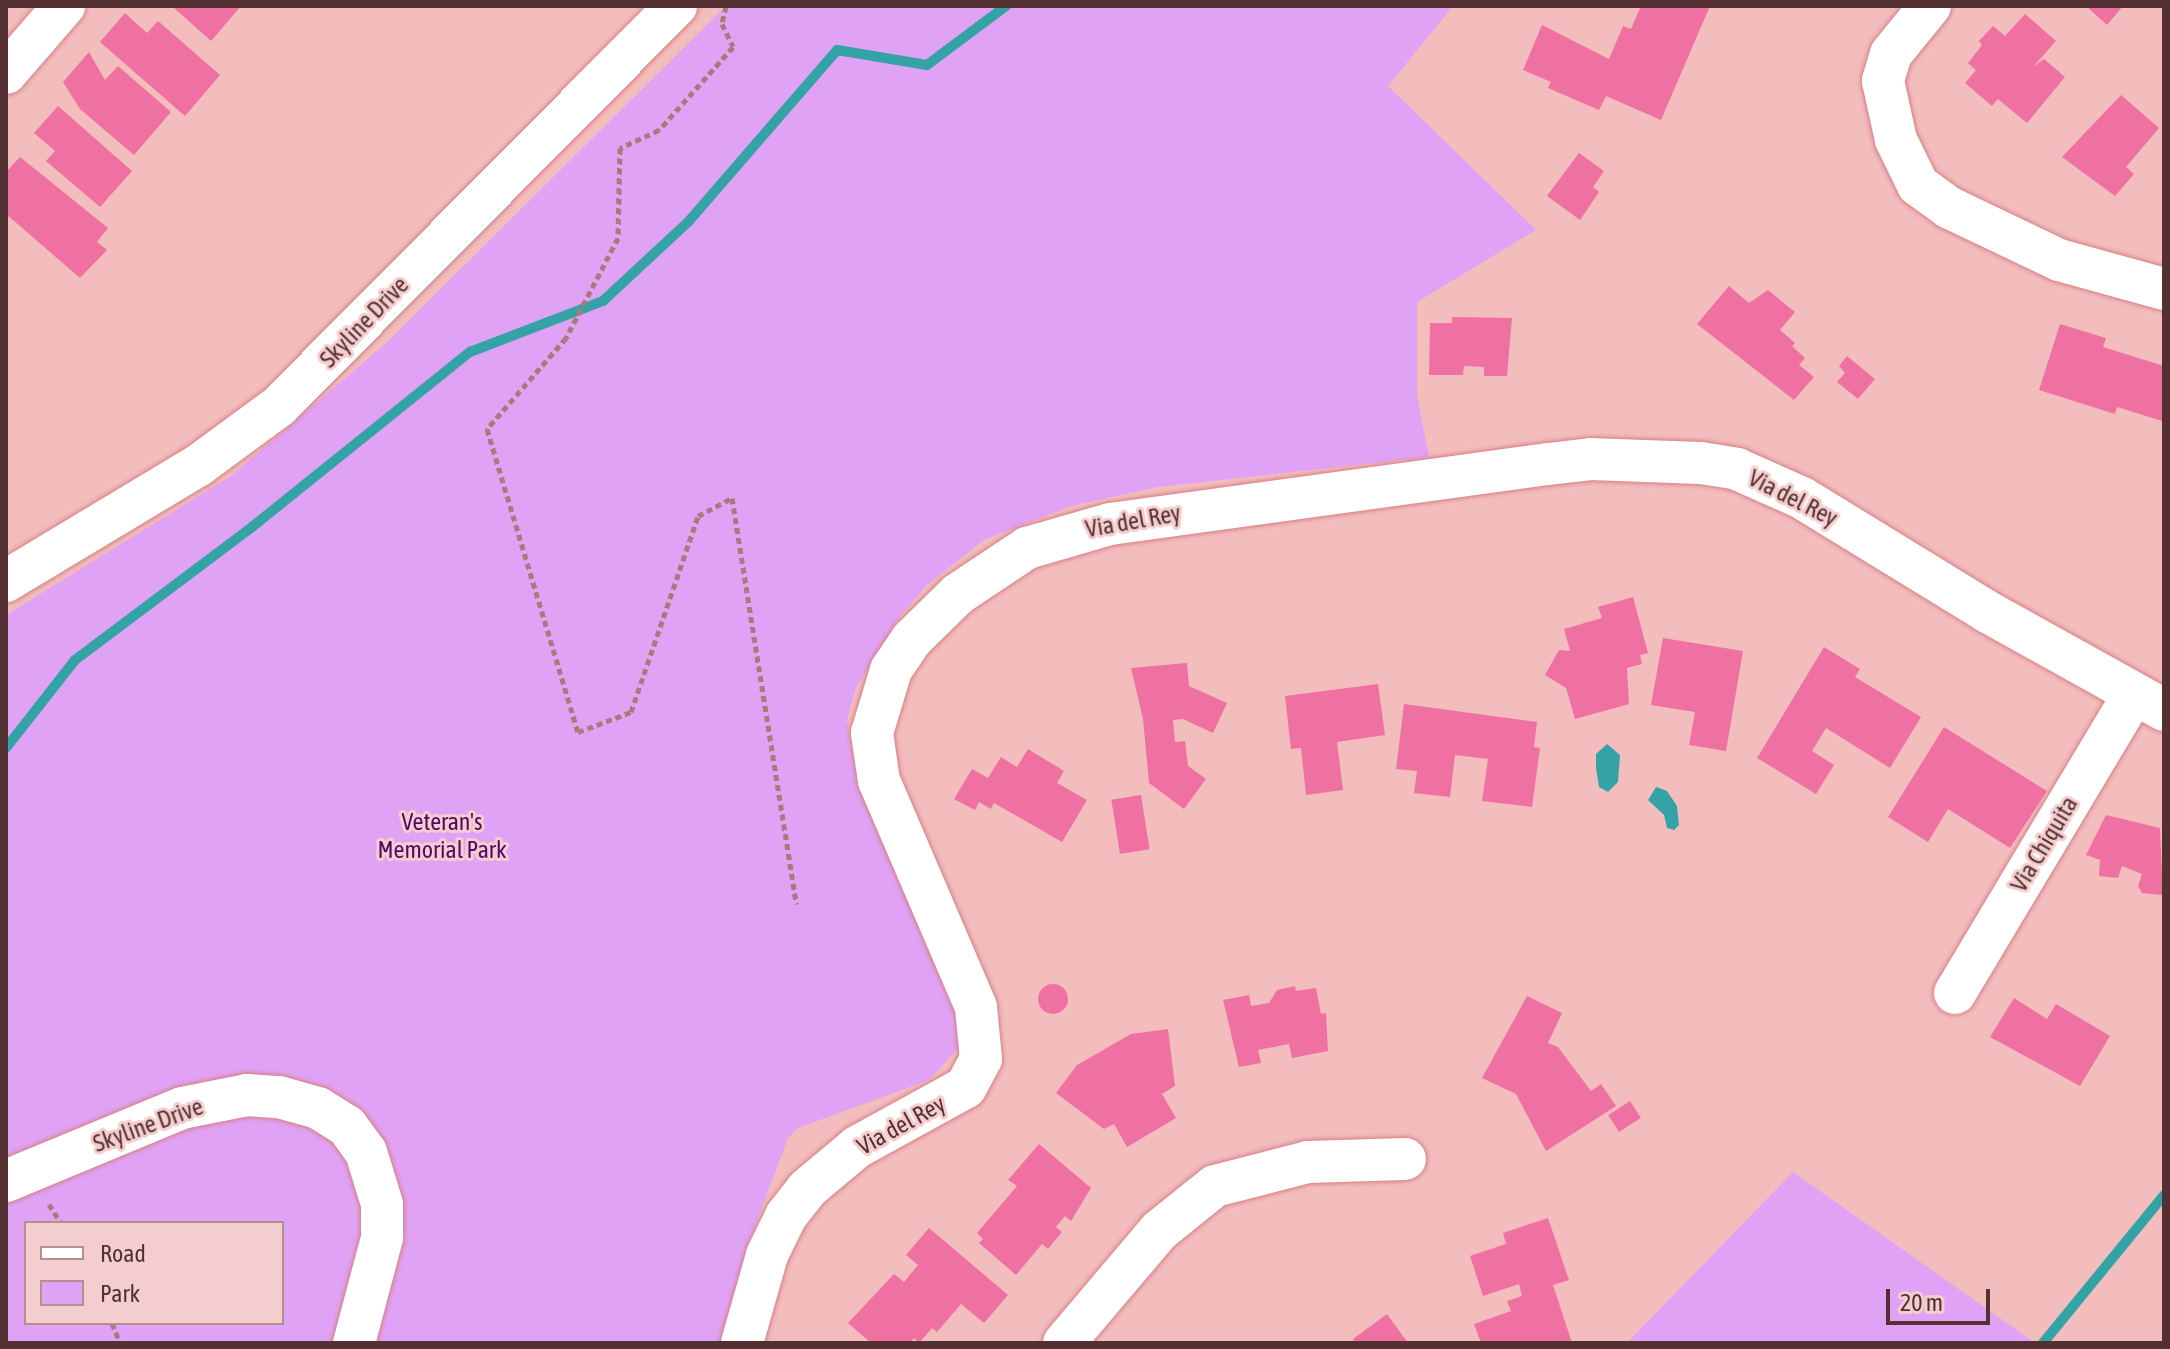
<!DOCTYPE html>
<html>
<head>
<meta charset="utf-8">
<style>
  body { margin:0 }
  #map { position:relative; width:2170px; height:1349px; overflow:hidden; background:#f3bcbd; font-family:"Asap Condensed",sans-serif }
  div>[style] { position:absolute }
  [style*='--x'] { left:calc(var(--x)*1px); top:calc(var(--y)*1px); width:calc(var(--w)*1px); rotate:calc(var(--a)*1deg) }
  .green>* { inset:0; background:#e0a2f4 }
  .water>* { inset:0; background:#34a3a6 }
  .stream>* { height:10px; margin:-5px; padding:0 5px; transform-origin:5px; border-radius:5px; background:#34a3a6 }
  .building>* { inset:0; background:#ee71a2; transform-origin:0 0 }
  .round { border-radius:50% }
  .path>* { height:5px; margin-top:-2.5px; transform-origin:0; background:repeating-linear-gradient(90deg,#a87a7b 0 6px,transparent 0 10px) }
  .roads { filter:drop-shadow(0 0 2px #d78084) drop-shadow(0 0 2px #d78084) }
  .minor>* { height:42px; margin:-21px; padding:0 21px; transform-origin:21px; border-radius:21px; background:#fff }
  span { translate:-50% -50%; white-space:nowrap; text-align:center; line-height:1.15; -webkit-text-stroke:6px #f4cecf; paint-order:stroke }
  .street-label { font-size:24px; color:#553032 }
  .park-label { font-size:24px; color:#540768 }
  .frame { position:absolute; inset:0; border:8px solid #553032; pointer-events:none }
  .legend { position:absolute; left:24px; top:1221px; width:260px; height:104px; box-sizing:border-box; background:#f4cecf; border:2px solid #b48f90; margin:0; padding:10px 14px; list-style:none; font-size:24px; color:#553032 }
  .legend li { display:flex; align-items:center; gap:16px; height:40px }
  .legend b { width:40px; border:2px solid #b48f90 }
  .scale { position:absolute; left:1886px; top:1289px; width:104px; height:36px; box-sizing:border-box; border:4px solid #553032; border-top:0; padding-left:10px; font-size:24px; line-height:28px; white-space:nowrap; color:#553032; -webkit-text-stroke:6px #f4cecf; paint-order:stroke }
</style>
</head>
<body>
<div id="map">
  <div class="green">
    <div style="clip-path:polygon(evenodd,726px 6px,1453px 6px,1388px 86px,1536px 230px,1417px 302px,1417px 396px,1429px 457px,1158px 487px,1071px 506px,984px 540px,926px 586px,897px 620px,856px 688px,847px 720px,851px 747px,866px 801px,956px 1010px,959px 1048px,929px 1080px,798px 1128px,788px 1138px,748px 1245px,722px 1343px,6px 1343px,6px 615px,231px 476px,385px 344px,726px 6px,26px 1223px,282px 1223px,282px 1323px,26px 1323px,26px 1223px)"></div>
    <div style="clip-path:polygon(1793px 1172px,2035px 1343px,1627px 1343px)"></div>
  </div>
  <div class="water">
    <div style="clip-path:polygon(1607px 744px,1620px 755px,1618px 782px,1608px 792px,1599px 787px,1596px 768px,1596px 754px)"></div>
    <div style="clip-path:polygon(1656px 787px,1667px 791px,1677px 806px,1679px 825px,1674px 830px,1667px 828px,1664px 815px,1648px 800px)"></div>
  </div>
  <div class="stream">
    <div style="--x:6;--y:748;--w:112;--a:-51.9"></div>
    <div style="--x:75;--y:660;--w:221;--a:-36.9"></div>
    <div style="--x:252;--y:527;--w:280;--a:-38.8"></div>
    <div style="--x:470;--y:352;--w:142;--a:-21"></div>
    <div style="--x:603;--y:301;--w:117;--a:-42.9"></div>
    <div style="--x:689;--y:221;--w:226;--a:-49.1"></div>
    <div style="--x:837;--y:50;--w:91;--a:9.5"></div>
    <div style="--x:927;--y:65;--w:99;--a:-36.8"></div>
    <div style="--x:2043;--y:1343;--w:191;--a:-50.7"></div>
  </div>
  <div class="building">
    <div style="clip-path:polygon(172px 6px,241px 6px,211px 41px)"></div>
    <div style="clip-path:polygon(1641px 6px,1710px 6px,1661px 120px,1606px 96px,1599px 110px,1548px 88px,1551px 82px,1523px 70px,1542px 25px,1609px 59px,1623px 26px,1631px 29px)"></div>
    <div style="clip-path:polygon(2086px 6px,2123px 6px,2107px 25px)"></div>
    <div style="clip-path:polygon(125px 13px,147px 33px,158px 21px,220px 75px,185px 116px,100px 42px)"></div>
    <div style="clip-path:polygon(2025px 14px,2056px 41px,2033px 67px,2044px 59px,2065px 77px,2027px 123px,1998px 99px,1992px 106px,1965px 83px,1976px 70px,1968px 63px,1982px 45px,1979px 41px,1993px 26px,2005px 36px)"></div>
    <div style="clip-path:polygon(89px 52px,105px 80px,118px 66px,171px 112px,134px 155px,80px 109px,63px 82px)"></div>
    <div style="clip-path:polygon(2121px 95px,2159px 128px,2126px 167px,2134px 174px,2115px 196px,2062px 157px)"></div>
    <div style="clip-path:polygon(58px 106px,132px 171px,100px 207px,46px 161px,55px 151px,34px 133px)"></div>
    <div style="clip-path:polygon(1579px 153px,1604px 171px,1593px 187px,1599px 192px,1580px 220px,1547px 196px)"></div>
    <div style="clip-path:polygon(20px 157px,108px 228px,97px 242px,107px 250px,80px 278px,6px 214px,6px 172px)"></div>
    <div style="clip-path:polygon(1729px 286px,1749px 303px,1768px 290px,1795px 312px,1780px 330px,1795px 343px,1792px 346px,1805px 358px,1799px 365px,1814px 377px,1794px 400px,1697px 324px)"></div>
    <div style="clip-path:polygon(1452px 317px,1512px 318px,1507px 376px,1484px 376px,1484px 367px,1464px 366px,1463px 375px,1429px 375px,1430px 323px,1452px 323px)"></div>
    <div style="clip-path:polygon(2060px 324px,2106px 338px,2103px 347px,2164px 366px,2162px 421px,2117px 407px,2115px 414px,2039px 390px)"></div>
    <div style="clip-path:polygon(1847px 356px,1875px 379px,1858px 399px,1837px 382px,1845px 373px,1839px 366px)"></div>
    <div style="clip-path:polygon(1633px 597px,1648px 653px,1640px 655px,1642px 664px,1627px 668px,1629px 704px,1575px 719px,1566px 688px,1545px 675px,1559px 650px,1570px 651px,1564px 629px,1602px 618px,1598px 607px)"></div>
    <div style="clip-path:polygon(1663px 638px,1743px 651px,1726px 751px,1689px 745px,1695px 712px,1651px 705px)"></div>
    <div style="clip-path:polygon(1824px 647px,1860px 669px,1855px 677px,1921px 717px,1890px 768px,1826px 728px,1812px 751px,1834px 765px,1816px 794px,1757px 758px)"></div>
    <div style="clip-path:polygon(1187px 663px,1189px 686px,1227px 703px,1213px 733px,1183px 719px,1173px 720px,1175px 742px,1185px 741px,1188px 766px,1206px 779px,1184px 809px,1149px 783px,1143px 719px,1131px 668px)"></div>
    <div style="clip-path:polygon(1378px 684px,1385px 735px,1337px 742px,1343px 790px,1306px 795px,1301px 748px,1291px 749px,1285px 696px)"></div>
    <div style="clip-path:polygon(1404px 704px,1537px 722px,1534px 747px,1540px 748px,1532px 807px,1482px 801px,1488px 759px,1455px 755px,1450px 797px,1414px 793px,1417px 771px,1396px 769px)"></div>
    <div style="clip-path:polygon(1944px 727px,2047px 791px,2010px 848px,1948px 809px,1928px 842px,1888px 817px)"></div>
    <div style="clip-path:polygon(1028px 749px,1064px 771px,1057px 783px,1087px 800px,1062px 842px,994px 803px,991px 809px,979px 802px,975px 810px,954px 799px,972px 769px,988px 778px,1001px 757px,1017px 767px)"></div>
    <div style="left:1141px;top:795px;width:55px;height:30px;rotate:81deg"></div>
    <div style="clip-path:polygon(2106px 815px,2160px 828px,2163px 895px,2142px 893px,2138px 886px,2142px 874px,2122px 866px,2118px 878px,2099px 876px,2100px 860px,2086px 855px)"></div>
    <div class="round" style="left:1038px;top:984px;width:30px;height:30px"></div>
    <div style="clip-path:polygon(1295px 986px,1296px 991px,1316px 988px,1321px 1014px,1326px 1013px,1328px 1051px,1292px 1058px,1289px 1044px,1258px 1050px,1261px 1063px,1239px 1067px,1223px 1000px,1249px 995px,1251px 1006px,1269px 1003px,1277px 990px)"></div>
    <div style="clip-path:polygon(1527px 996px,1562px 1013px,1548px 1043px,1558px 1047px,1591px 1091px,1601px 1084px,1616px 1106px,1546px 1151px,1516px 1094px,1482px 1078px)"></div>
    <div style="clip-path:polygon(2014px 998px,2047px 1019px,2056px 1004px,2110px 1036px,2080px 1086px,1990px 1037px)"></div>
    <div style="clip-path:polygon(1168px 1029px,1175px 1086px,1162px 1094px,1176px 1118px,1127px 1147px,1114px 1124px,1104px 1129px,1056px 1093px,1077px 1065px,1131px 1034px)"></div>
    <div style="left:1630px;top:1101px;width:20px;height:26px;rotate:57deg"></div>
    <div style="clip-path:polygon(1039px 1144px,1091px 1188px,1071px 1221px,1065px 1216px,1056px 1227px,1062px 1232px,1048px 1249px,1042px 1244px,1016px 1275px,979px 1243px,983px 1239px,977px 1233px,1017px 1186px,1008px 1180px)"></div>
    <div style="clip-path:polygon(1548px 1218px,1569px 1280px,1553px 1285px,1572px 1343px,1481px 1343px,1474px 1324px,1511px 1311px,1507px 1301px,1522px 1296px,1519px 1284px,1483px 1296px,1470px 1256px,1506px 1244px,1503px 1233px)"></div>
    <div style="clip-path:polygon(929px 1228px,1008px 1295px,984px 1323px,961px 1304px,937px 1332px,932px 1328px,919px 1343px,914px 1338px,910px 1343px,871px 1343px,848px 1323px,894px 1274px,904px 1282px,918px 1265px,906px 1255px)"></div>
    <div style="clip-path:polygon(1387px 1314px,1408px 1343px,1356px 1343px,1353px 1339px)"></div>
  </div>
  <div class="path">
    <div style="--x:726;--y:6;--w:18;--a:103"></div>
    <div style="--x:722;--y:24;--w:25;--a:64"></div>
    <div style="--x:733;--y:47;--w:111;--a:131.7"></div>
    <div style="--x:659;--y:130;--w:43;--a:155.2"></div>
    <div style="--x:620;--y:148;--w:90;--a:91.3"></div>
    <div style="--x:618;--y:238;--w:113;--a:117.5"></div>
    <div style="--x:566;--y:338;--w:121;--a:131"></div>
    <div style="--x:487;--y:429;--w:316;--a:73.3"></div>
    <div style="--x:578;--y:732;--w:57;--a:-20.7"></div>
    <div style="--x:631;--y:712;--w:207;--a:-71.1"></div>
    <div style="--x:698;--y:516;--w:38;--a:-28"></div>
    <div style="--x:732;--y:498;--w:411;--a:81"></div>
    <div style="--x:49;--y:1204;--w:22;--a:58"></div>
    <div style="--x:112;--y:1323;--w:22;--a:68"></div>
  </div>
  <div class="roads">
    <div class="minor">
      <div style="--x:1930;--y:6;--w:62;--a:129.1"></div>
      <div style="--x:1891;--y:54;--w:28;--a:107"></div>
      <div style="--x:1883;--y:81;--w:60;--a:77.6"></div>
      <div style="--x:1896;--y:140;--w:50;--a:63.9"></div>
      <div style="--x:1918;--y:185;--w:39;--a:36"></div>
      <div style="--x:1950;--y:208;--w:121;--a:25.5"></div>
      <div style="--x:2059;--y:260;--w:109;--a:15.4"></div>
      <div style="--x:6;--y:73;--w:89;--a:-49.1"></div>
      <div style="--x:6;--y:581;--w:225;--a:-31"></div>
      <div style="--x:199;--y:465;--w:99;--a:-36.4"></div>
      <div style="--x:279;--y:406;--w:564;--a:-45.22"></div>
      <div style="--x:1955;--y:993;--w:346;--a:-59.1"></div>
      <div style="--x:6;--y:1181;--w:191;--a:-22.5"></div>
      <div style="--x:182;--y:1108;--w:66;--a:-11.3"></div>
      <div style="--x:247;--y:1095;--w:32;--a:4"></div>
      <div style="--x:279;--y:1097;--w:41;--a:15.8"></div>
      <div style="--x:318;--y:1108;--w:34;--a:32"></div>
      <div style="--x:347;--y:1126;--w:32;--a:54"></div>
      <div style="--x:366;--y:1152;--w:54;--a:72.9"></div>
      <div style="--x:382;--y:1204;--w:34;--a:90"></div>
      <div style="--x:382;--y:1238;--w:109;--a:104.9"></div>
      <div style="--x:742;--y:1343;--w:91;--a:-74.1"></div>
      <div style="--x:767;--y:1255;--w:43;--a:-64"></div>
      <div style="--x:786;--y:1216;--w:34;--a:-52"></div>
      <div style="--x:807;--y:1189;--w:65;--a:-40"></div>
      <div style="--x:857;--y:1147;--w:124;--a:-28.8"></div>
      <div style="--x:966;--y:1087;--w:32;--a:-62"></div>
      <div style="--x:981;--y:1059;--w:52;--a:-95.5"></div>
      <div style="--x:976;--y:1007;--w:246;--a:-113.2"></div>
      <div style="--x:879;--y:781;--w:49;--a:-98.3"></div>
      <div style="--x:872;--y:733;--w:66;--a:-73.2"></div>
      <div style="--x:891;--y:670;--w:37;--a:-56"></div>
      <div style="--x:912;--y:639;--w:64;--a:-44.4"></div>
      <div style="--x:958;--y:594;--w:83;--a:-33.7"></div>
      <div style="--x:1027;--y:548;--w:86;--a:-16.1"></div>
      <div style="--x:1110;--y:524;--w:442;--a:-7.8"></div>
      <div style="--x:1548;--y:464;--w:43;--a:-6.6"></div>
      <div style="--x:1591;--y:459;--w:110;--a:2.1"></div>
      <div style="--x:1701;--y:463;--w:36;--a:9"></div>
      <div style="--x:1737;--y:469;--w:71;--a:24"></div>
      <div style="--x:1802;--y:498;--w:218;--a:31.5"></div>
      <div style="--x:1988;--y:612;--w:201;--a:29.1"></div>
      <div style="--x:1064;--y:1343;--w:148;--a:-49.7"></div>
      <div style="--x:1160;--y:1230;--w:70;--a:-38.7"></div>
      <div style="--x:1215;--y:1186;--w:96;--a:-14.5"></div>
      <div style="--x:1308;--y:1162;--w:97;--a:-1.8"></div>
    </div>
  </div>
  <div class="street-label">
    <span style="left:364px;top:322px;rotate:-46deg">Skyline Drive</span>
    <span style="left:1793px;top:498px;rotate:27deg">Via del Rey</span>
    <span style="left:1133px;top:521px;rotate:-10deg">Via del Rey</span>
    <span style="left:2044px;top:844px;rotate:-59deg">Via Chiquita</span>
    <span style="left:148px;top:1125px;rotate:-20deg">Skyline Drive</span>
    <span style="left:901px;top:1125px;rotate:-29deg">Via del Rey</span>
  </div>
  <div class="park-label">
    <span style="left:442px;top:836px">Veteran's<br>Memorial Park</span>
  </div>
  <div class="frame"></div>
  <ul class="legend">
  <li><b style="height:10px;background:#fff"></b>Road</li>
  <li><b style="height:22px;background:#e0a2f4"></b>Park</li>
  </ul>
  <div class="scale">20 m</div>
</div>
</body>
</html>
